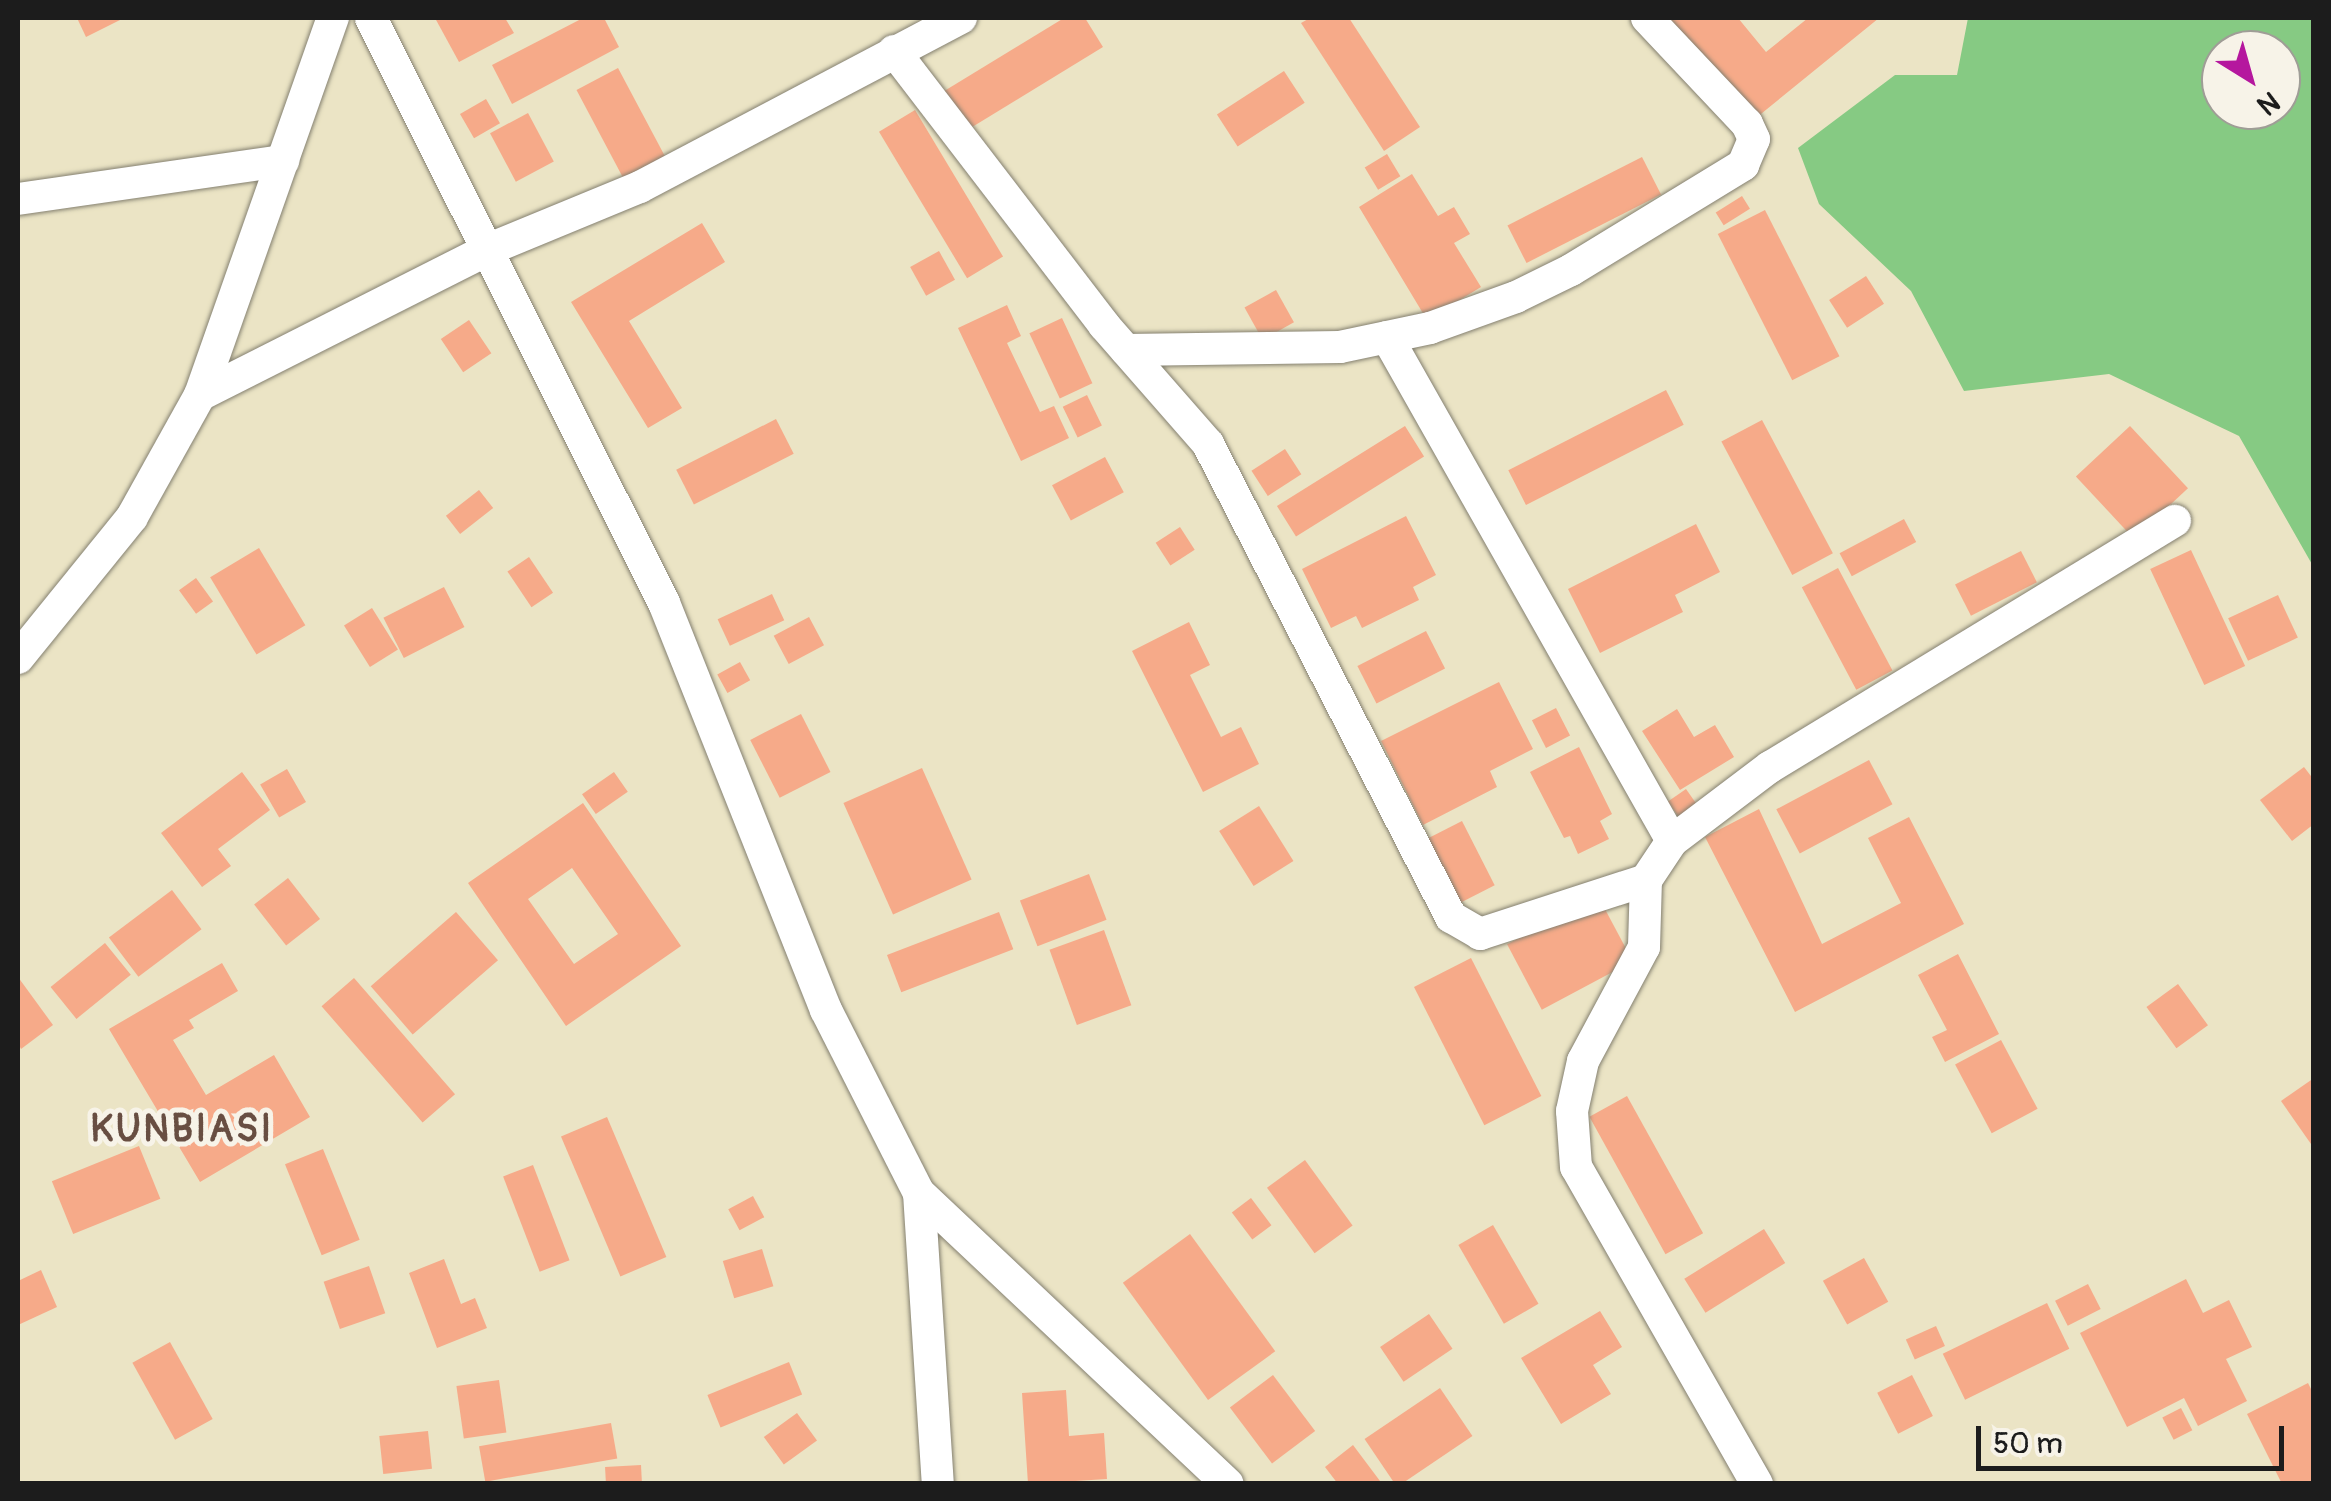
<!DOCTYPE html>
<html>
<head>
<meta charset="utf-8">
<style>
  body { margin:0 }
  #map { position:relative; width:2331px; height:1501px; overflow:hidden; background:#ebe4c5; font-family:Pangolin,sans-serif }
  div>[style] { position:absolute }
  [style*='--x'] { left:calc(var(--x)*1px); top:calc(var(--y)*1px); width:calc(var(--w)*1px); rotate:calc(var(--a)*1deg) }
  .green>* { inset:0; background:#86ca83 }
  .building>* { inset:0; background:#f6aa89; transform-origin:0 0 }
  .roads { filter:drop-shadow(0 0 2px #848070) drop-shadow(0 0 2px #848070) }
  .minor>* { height:32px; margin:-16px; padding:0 16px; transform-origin:16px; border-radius:16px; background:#fff }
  span { translate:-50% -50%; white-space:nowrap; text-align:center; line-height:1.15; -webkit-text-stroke:10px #f7f3e8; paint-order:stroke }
  .district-label { font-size:38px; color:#684e42; font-weight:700; letter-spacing:2.5px }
  .frame { position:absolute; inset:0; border:20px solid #1c1c1c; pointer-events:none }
  .north { position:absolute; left:2201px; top:30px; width:100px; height:100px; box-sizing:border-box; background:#f7f3e8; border:2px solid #9f9d96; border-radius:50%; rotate:143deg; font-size:28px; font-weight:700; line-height:40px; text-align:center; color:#1c1c1c }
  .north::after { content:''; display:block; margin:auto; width:35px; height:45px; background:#b5179e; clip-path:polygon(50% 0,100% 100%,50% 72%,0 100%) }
  .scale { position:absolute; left:1976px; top:1426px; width:308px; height:45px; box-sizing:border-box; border:5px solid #1c1c1c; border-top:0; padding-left:12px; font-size:30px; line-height:35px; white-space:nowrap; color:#1c1c1c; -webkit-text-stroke:8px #f7f3e8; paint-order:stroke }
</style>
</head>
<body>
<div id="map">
  <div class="green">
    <div style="clip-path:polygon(evenodd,1968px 18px,2313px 18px,2313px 566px,2239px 436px,2109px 374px,1964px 391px,1911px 291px,1819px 204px,1798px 148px,1895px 75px,1957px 75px,1968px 18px,2221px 50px,2281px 50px,2281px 110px,2221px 110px,2221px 50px)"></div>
  </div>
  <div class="building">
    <div style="clip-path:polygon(77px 18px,124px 18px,86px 37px)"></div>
    <div style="clip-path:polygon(435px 18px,505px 18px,514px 33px,459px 62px)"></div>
    <div style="clip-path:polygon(583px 18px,604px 18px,619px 47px,512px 104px,492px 65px)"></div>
    <div style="clip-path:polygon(1064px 18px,1085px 18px,1103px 47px,964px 132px,941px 93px)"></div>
    <div style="clip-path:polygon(1310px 18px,1349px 18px,1420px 127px,1384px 151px,1301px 23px)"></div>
    <div style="clip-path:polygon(1666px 18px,1738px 18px,1766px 52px,1808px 18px,1879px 18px,1751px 122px)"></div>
    <div style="left:618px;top:68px;width:102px;height:47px;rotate:62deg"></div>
    <div style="left:1284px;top:71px;width:38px;height:80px;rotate:57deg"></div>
    <div style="left:486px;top:99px;width:28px;height:30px;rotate:60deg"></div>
    <div style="left:915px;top:110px;width:171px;height:42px;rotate:59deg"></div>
    <div style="left:528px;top:113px;width:55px;height:43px;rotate:62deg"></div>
    <div style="left:1387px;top:154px;width:26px;height:26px;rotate:59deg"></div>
    <div style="left:1642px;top:157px;width:42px;height:151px;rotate:63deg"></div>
    <div style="clip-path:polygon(1412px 174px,1438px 216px,1454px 207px,1470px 234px,1454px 243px,1481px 287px,1427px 320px,1359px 207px)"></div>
    <div style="left:1742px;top:196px;width:15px;height:31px;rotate:58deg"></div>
    <div style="left:1765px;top:210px;width:164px;height:53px;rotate:63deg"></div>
    <div style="clip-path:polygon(702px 223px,725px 262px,629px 321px,682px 408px,648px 428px,571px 302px)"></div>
    <div style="left:939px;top:251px;width:33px;height:33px;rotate:61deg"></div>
    <div style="left:1866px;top:276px;width:33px;height:44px;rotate:57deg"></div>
    <div style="left:1276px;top:290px;width:37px;height:36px;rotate:61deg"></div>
    <div style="clip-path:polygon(1007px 305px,1021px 336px,1007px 343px,1040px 412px,1054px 406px,1069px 438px,1021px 461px,958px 328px)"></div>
    <div style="left:1062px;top:318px;width:72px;height:36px;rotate:65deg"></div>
    <div style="left:469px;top:320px;width:40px;height:34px;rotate:56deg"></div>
    <div style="left:1666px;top:390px;width:39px;height:177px;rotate:63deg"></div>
    <div style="left:1087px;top:395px;width:34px;height:27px;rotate:64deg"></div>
    <div style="left:776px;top:419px;width:39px;height:112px;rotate:63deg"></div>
    <div style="left:1762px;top:420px;width:151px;height:46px;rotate:62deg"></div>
    <div style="left:1405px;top:426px;width:36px;height:151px;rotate:58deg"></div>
    <div style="left:2130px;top:426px;width:85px;height:74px;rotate:47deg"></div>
    <div style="left:1285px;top:449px;width:30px;height:40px;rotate:57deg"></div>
    <div style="left:1105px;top:457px;width:40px;height:60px;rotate:62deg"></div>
    <div style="left:479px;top:490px;width:23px;height:42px;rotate:52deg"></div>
    <div style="clip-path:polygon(1406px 516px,1436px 575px,1413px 587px,1419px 600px,1362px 628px,1356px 616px,1331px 628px,1302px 569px)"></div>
    <div style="left:1904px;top:519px;width:26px;height:73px;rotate:62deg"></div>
    <div style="clip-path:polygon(1696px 524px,1720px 572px,1675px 595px,1683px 612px,1600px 653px,1568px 589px)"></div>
    <div style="left:1180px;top:527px;width:27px;height:29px;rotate:57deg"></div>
    <div style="left:259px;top:548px;width:90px;height:57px;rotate:59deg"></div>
    <div style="left:2191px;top:550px;width:128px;height:45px;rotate:65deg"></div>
    <div style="left:2021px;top:551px;width:35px;height:74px;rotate:63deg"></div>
    <div style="left:529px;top:557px;width:43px;height:26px;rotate:56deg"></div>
    <div style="left:1838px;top:568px;width:116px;height:41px;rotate:62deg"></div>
    <div style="left:196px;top:578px;width:29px;height:21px;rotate:54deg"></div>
    <div style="left:444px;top:587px;width:45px;height:68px;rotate:63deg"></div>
    <div style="left:772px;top:594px;width:29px;height:60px;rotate:65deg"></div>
    <div style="left:2278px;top:595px;width:47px;height:55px;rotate:65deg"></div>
    <div style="left:372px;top:608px;width:49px;height:33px;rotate:58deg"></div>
    <div style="left:809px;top:617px;width:32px;height:40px;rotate:62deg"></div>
    <div style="clip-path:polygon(1189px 622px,1210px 665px,1190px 675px,1221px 737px,1241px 727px,1259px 764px,1203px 792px,1132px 651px)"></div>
    <div style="left:1426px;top:631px;width:42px;height:77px;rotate:63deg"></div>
    <div style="left:740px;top:662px;width:21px;height:26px;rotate:61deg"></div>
    <div style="clip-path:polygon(1499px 682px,1533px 749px,1490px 771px,1497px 787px,1423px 825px,1381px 741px)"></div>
    <div style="left:1556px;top:708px;width:31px;height:27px;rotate:63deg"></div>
    <div style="clip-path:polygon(1677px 709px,1694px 737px,1715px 725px,1734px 757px,1680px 790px,1642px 731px)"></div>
    <div style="left:801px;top:714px;width:65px;height:57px;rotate:63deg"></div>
    <div style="clip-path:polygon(1579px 747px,1612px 814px,1600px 821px,1609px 839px,1578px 854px,1570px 836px,1564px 838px,1530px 772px)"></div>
    <div style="left:1869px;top:760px;width:50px;height:105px;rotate:62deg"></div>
    <div style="clip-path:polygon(2304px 767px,2314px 780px,2314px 824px,2292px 841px,2260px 800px)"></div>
    <div style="left:922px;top:768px;width:122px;height:86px;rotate:66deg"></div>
    <div style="left:287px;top:769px;width:38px;height:31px;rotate:60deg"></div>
    <div style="clip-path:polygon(242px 772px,270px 810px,218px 849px,231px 866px,202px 887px,161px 833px)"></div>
    <div style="left:614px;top:772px;width:24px;height:39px;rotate:55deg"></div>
    <div style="left:1686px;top:789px;width:19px;height:22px;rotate:55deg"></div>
    <div style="clip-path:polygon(evenodd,583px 803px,681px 946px,566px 1026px,468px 883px,583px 803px,572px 868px,618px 934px,574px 964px,528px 899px,572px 868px)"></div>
    <div style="left:1259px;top:806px;width:65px;height:47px;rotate:58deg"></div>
    <div style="clip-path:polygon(1759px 809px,1822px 944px,1901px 903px,1868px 838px,1909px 817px,1964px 924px,1795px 1012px,1705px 837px)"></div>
    <div style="left:1462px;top:821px;width:72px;height:44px;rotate:63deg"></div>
    <div style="left:1089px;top:874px;width:49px;height:74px;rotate:69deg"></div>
    <div style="left:288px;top:878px;width:52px;height:43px;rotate:52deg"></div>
    <div style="left:172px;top:890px;width:49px;height:79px;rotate:53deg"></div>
    <div style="left:1598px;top:896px;width:74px;height:103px;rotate:62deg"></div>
    <div style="left:456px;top:912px;width:64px;height:113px;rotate:49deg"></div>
    <div style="left:999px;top:912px;width:40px;height:120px;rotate:69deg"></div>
    <div style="left:1104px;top:930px;width:80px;height:58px;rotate:70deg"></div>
    <div style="left:105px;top:943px;width:41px;height:70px;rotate:51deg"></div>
    <div style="clip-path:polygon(1958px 954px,1999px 1034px,1945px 1062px,1932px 1037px,1947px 1030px,1918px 975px)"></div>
    <div style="left:1471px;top:958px;width:155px;height:64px;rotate:63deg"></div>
    <div style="clip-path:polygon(222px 963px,238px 991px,189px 1020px,194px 1028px,173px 1040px,206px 1095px,274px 1055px,310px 1117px,200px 1182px,109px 1029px)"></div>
    <div style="clip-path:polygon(18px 977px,53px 1025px,21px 1049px,18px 1043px)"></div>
    <div style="left:354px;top:978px;width:154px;height:43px;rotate:49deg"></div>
    <div style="left:2178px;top:984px;width:51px;height:39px;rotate:54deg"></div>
    <div style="left:2001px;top:1040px;width:78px;height:52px;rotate:62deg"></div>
    <div style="clip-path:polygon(2314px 1078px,2314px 1142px,2311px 1144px,2281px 1101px)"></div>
    <div style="left:1627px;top:1096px;width:157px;height:43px;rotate:61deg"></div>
    <div style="left:607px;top:1117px;width:152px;height:50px;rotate:67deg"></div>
    <div style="left:139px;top:1146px;width:57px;height:94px;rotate:68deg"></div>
    <div style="left:323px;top:1149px;width:98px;height:41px;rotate:68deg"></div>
    <div style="left:1305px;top:1160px;width:81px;height:47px;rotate:54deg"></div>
    <div style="left:533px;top:1165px;width:102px;height:32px;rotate:69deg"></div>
    <div style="left:753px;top:1196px;width:24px;height:28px;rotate:62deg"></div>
    <div style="left:1251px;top:1198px;width:34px;height:24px;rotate:53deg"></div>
    <div style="left:1493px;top:1225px;width:91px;height:40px;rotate:60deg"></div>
    <div style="left:1764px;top:1229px;width:40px;height:94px;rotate:58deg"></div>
    <div style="left:1190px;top:1234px;width:145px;height:83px;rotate:54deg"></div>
    <div style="left:762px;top:1249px;width:39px;height:41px;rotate:73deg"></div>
    <div style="left:1864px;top:1258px;width:50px;height:47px;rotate:61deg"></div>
    <div style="clip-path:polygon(444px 1259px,461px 1304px,475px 1298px,487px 1328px,437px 1348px,409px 1273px)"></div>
    <div style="left:369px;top:1266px;width:50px;height:48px;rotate:71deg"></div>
    <div style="clip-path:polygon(41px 1270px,57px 1307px,18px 1325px,18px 1281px)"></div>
    <div style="clip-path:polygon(2186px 1279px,2203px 1313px,2229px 1300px,2252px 1347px,2226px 1359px,2247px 1401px,2198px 1426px,2184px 1398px,2127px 1427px,2080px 1333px)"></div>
    <div style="left:2088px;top:1284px;width:28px;height:37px;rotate:63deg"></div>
    <div style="left:2047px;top:1303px;width:51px;height:116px;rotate:64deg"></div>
    <div style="clip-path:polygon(1600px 1311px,1622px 1347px,1593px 1365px,1611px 1394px,1561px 1424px,1521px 1358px)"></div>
    <div style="left:1429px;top:1314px;width:42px;height:59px;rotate:56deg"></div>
    <div style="left:1936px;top:1326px;width:22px;height:33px;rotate:66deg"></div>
    <div style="left:170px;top:1342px;width:88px;height:43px;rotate:61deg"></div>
    <div style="left:789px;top:1362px;width:35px;height:88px;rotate:68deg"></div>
    <div style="left:1273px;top:1375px;width:70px;height:54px;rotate:53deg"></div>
    <div style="left:1912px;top:1375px;width:46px;height:39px;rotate:63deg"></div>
    <div style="left:499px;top:1380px;width:53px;height:43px;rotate:82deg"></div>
    <div style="clip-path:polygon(2308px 1383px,2314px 1395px,2314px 1484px,2282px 1484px,2247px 1414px)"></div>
    <div style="left:1440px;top:1388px;width:58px;height:91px;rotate:56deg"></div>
    <div style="clip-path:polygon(1066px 1390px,1069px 1436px,1104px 1433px,1107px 1479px,1028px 1484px,1022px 1393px)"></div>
    <div style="left:2181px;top:1408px;width:25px;height:21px;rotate:63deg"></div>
    <div style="left:797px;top:1413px;width:34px;height:41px;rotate:54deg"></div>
    <div style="left:611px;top:1423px;width:36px;height:134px;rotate:80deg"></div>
    <div style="left:428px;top:1431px;width:38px;height:49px;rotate:84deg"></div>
    <div style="clip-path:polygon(1353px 1445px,1380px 1481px,1377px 1484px,1338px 1484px,1325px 1467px)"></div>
    <div style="left:641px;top:1465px;width:18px;height:36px;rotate:87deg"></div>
  </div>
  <div class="roads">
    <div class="minor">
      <div style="--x:371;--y:18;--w:654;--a:63.4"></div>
      <div style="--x:664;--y:603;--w:438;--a:68.3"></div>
      <div style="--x:826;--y:1010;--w:205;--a:63.1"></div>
      <div style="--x:919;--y:1193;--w:292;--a:86.3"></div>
      <div style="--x:894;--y:51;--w:345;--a:52.5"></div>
      <div style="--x:1104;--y:325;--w:158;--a:48.8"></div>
      <div style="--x:1208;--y:444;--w:532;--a:62.81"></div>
      <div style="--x:1451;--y:917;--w:34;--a:30"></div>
      <div style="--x:1480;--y:934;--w:175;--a:-18"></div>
      <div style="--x:18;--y:199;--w:268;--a:-8.2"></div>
      <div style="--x:1387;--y:337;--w:579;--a:60.51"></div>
      <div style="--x:1126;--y:350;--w:214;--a:-0.8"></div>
      <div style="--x:1340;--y:347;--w:92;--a:-11.9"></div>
      <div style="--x:1430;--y:328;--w:91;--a:-19.8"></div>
      <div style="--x:1516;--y:297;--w:61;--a:-26.1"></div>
      <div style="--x:1571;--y:270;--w:202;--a:-31.4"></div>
      <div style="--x:1743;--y:165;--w:28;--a:-67"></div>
      <div style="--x:1754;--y:139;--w:17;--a:-115"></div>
      <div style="--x:1747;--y:124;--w:146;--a:-133.3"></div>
      <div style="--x:200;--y:395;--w:322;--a:-26.8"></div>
      <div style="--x:487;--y:250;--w:165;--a:-22.4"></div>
      <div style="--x:640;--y:187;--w:363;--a:-27.8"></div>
      <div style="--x:18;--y:658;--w:181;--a:-51"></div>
      <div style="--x:132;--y:517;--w:140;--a:-60.9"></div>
      <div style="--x:200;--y:395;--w:400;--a:-70.6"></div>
      <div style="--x:919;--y:1193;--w:424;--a:43.3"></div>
      <div style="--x:1757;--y:1484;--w:365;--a:-119.7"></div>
      <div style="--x:1576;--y:1167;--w:56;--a:-94.1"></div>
      <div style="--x:1572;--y:1111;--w:51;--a:-77.6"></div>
      <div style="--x:1583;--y:1061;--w:129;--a:-61.8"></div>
      <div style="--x:1644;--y:947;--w:67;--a:-88.3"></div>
      <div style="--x:1646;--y:880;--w:47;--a:-56.3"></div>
      <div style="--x:1672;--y:841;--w:123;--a:-37.1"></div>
      <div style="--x:1770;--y:767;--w:474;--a:-31.3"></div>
    </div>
  </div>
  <div class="district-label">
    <span style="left:182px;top:1130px">KUNBIASI</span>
  </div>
  <div class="frame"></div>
  <div class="north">N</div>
  <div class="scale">50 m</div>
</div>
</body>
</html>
